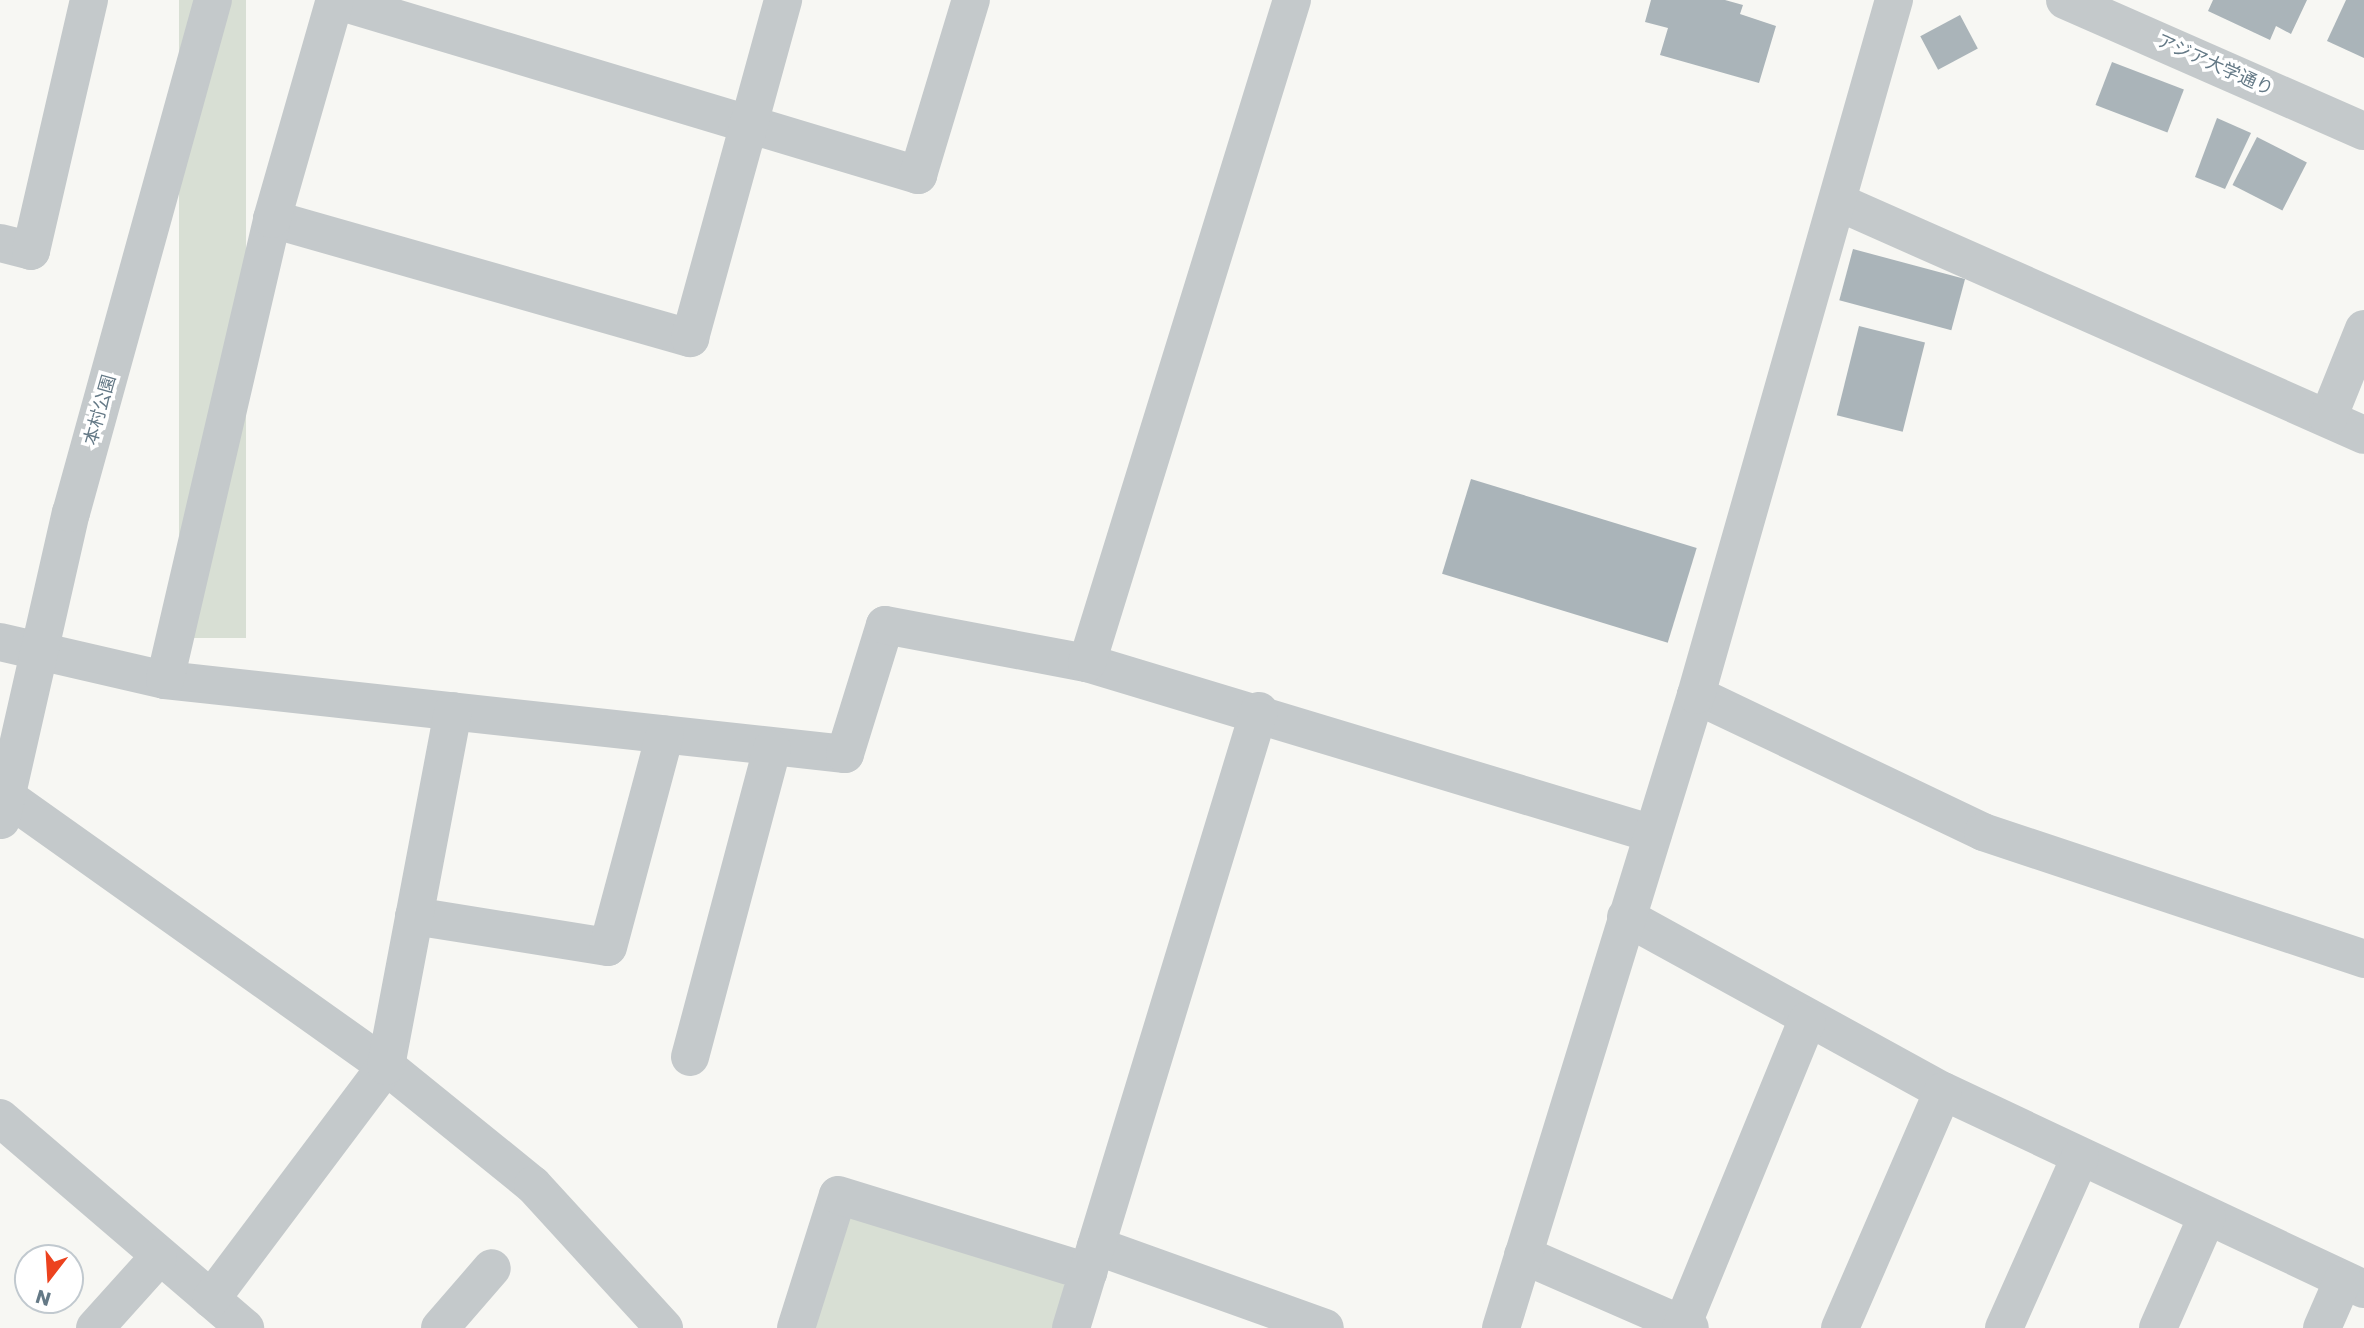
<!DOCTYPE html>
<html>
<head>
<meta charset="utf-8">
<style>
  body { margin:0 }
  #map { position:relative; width:2364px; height:1328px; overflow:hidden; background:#f7f7f3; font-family:Poppins,"Noto Sans JP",sans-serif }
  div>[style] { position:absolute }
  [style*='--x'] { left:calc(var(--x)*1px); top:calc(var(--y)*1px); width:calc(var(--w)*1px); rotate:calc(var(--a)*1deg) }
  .green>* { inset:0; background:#d8dfd4; transform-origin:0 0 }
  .building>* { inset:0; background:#aab4b9; transform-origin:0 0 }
  .minor>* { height:38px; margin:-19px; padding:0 19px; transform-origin:19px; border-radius:19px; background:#c4c9cb }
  span { translate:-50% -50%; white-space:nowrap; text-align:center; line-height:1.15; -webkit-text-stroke:7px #fff; paint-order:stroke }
  .street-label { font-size:18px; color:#647986 }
  .north { position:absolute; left:14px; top:1244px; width:70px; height:70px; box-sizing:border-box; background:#fff; border:2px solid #c1c9cf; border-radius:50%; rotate:197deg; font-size:19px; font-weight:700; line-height:28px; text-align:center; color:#647986 }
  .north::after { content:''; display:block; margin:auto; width:24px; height:32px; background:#ec421e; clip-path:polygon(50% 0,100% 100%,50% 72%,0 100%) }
</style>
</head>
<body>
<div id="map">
  <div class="green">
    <div style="left:179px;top:0;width:67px;height:638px"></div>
    <div style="clip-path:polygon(854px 1214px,1060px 1278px,1068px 1291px,1057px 1328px,810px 1328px,841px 1222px)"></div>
  </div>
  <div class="building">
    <div style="clip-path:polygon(1651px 0,1725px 0,1743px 5px,1740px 14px,1776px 26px,1759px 83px,1660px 55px,1668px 28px,1645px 22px)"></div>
    <div style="clip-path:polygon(2213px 0,2307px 0,2291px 34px,2276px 26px,2270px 40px,2208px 11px)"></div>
    <div style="clip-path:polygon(2346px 0,2364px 0,2364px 58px,2327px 41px)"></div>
    <div style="left:1960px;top:15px;width:38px;height:45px;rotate:62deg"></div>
    <div style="left:2112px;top:62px;width:77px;height:46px;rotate:21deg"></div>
    <div style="clip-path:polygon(2217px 118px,2251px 133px,2225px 189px,2195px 177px)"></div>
    <div style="left:2257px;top:137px;width:56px;height:54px;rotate:27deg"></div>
    <div style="left:1853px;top:249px;width:116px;height:53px;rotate:15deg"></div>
    <div style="left:1859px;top:326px;width:68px;height:92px;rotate:14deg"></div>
    <div style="left:1471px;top:479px;width:236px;height:99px;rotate:17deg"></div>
  </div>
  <div class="minor">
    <div style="--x:335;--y:0;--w:609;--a:16.71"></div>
    <div style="--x:918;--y:175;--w:183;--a:-73.2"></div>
    <div style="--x:2065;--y:0;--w:326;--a:23.7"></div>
    <div style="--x:1838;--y:202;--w:575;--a:23.89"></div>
    <div style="--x:272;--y:219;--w:435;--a:15.9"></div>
    <div style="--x:690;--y:338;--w:351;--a:-74.6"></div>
    <div style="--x:0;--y:243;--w:32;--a:14"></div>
    <div style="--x:31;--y:251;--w:258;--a:-77"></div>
    <div style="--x:2328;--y:418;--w:96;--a:-68"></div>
    <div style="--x:0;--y:642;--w:169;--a:13"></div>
    <div style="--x:165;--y:680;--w:684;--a:6.21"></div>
    <div style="--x:845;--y:754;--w:135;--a:-72.8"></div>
    <div style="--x:885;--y:625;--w:206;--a:10.7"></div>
    <div style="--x:1087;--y:663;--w:591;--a:16.81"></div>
    <div style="--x:1087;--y:663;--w:694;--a:-72.82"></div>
    <div style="--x:165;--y:680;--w:473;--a:-76.9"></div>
    <div style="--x:272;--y:219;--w:228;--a:-74"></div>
    <div style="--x:1696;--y:695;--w:318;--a:25.5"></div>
    <div style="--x:1983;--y:832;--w:402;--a:18.4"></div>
    <div style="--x:0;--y:792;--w:473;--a:35.4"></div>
    <div style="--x:386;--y:1066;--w:189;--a:39"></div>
    <div style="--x:533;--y:1185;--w:194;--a:47.5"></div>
    <div style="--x:1;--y:820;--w:315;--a:-77.2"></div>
    <div style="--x:71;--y:513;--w:532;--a:-74.53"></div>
    <div style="--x:414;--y:916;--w:196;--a:9.1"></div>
    <div style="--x:608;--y:947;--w:220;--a:-75"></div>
    <div style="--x:1626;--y:917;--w:362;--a:28.8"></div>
    <div style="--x:1943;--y:1091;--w:465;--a:25.2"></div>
    <div style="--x:690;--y:1057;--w:319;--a:-75.1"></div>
    <div style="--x:0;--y:1118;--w:323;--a:40.6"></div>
    <div style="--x:1096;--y:1246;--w:243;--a:19.7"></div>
    <div style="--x:1523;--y:1255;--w:182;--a:23.6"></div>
    <div style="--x:211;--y:1299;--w:291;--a:-53.1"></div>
    <div style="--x:386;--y:1066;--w:361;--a:-79.3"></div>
    <div style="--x:95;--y:1328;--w:94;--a:-48"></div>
    <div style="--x:440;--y:1328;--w:79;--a:-49.1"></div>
    <div style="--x:796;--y:1328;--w:139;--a:-72.5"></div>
    <div style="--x:838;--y:1195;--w:262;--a:17.1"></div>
    <div style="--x:1071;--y:1328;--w:645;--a:-73.05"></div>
    <div style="--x:1501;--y:1328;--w:662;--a:-72.88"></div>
    <div style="--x:1696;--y:695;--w:723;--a:-74.1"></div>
    <div style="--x:1681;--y:1328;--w:332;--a:-67.7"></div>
    <div style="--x:1840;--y:1328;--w:258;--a:-66.5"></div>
    <div style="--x:2004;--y:1328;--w:187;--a:-66"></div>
    <div style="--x:2158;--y:1328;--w:121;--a:-66.2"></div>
    <div style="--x:2322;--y:1328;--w:52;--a:-66.4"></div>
  </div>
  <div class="street-label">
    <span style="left:2215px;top:65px;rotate:24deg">アジア大学通り</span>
    <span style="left:100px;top:410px;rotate:-74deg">本村公園</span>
  </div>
  <div class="north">N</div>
</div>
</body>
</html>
